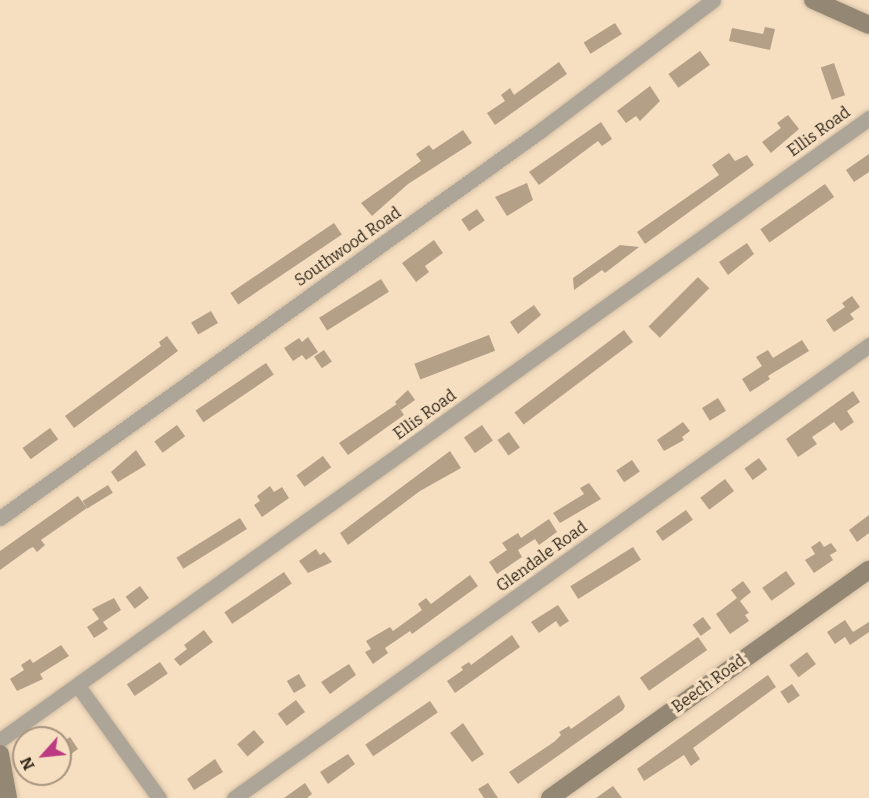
<!DOCTYPE html>
<html>
<head>
<meta charset="utf-8">
<style>
  body { margin:0 }
  #map { position:relative; width:869px; height:798px; overflow:hidden; background:#f6dec0; font-family:Bitter,serif }
  div>[style] { position:absolute }
  [style*='--x'] { left:calc(var(--x)*1px); top:calc(var(--y)*1px); width:calc(var(--w)*1px); rotate:calc(var(--a)*1deg) }
  .building>* { inset:0; background:#b4a087; transform-origin:0 0 }
  .roads { filter:drop-shadow(0 0 2px #d2bda2) drop-shadow(0 0 2px #d2bda2) }
  .street>* { height:15px; margin:-7.5px; padding:0 7.5px; transform-origin:7.5px; border-radius:7.5px; background:#ada597 }
  .secondary>* { height:18px; margin:-9px; padding:0 9px; transform-origin:9px; border-radius:9px; background:#948773 }
  span { translate:-50% -50%; white-space:nowrap; text-align:center; line-height:1.15; -webkit-text-stroke:6px #f6dec0; paint-order:stroke }
  .street-label { font-size:16px; color:#2f261a }
  .north { position:absolute; left:12px; top:726px; width:60px; height:60px; box-sizing:border-box; background:#f6dec0; border:2px solid #a6947e; border-radius:50%; rotate:243deg; font-size:16px; font-weight:700; line-height:24px; text-align:center; color:#2f261a }
  .north::after { content:''; display:block; margin:auto; width:21px; height:27px; background:#bc3a81; clip-path:polygon(50% 0,100% 100%,50% 72%,0 100%) }
</style>
</head>
<body>
<div id="map">
  <div class="building">
    <div style="left:615px;top:23px;width:13px;height:37px;rotate:58deg"></div>
    <div style="clip-path:polygon(765px 27px,775px 29px,770px 50px,729px 41px,732px 28px,763px 34px)"></div>
    <div style="left:700px;top:51px;width:17px;height:39px;rotate:54deg"></div>
    <div style="clip-path:polygon(559px 62px,567px 74px,495px 125px,487px 113px,505px 101px,501px 95px,510px 88px,514px 95px)"></div>
    <div style="left:834px;top:63px;width:34px;height:14px;rotate:71deg"></div>
    <div style="clip-path:polygon(650px 86px,660px 101px,640px 121px,636px 116px,626px 123px,617px 111px)"></div>
    <div style="clip-path:polygon(788px 115px,799px 129px,771px 153px,762px 142px,781px 128px,777px 123px)"></div>
    <div style="clip-path:polygon(601px 122px,612px 139px,602px 146px,598px 141px,539px 185px,529px 172px)"></div>
    <div style="clip-path:polygon(463px 130px,472px 143px,408px 184px,372px 216px,361px 203px,421px 161px,416px 154px,429px 145px,433px 150px)"></div>
    <div style="clip-path:polygon(729px 153px,735px 161px,747px 155px,754px 165px,645px 244px,637px 232px,719px 175px,712px 165px)"></div>
    <div style="clip-path:polygon(869px 154px,869px 172px,854px 182px,846px 170px)"></div>
    <div style="clip-path:polygon(527px 183px,533px 200px,507px 216px,495px 197px)"></div>
    <div style="left:825px;top:184px;width:16px;height:79px;rotate:55deg"></div>
    <div style="left:477px;top:209px;width:14px;height:19px;rotate:56deg"></div>
    <div style="left:334px;top:223px;width:14px;height:125px;rotate:56deg"></div>
    <div style="clip-path:polygon(434px 240px,443px 253px,425px 266px,429px 272px,416px 282px,402px 263px)"></div>
    <div style="clip-path:polygon(747px 243px,754px 254px,728px 275px,719px 262px)"></div>
    <div style="clip-path:polygon(620px 245px,639px 247px,605px 273px,602px 270px,574px 290px,573px 278px)"></div>
    <div style="left:698px;top:277px;width:16px;height:70px;rotate:45deg"></div>
    <div style="left:381px;top:279px;width:15px;height:73px;rotate:58deg"></div>
    <div style="clip-path:polygon(852px 296px,860px 307px,850px 314px,854px 319px,834px 332px,826px 320px,845px 307px,842px 303px)"></div>
    <div style="clip-path:polygon(534px 305px,541px 315px,518px 334px,510px 322px)"></div>
    <div style="left:211px;top:311px;width:14px;height:23px;rotate:60deg"></div>
    <div style="left:624px;top:330px;width:15px;height:137px;rotate:53deg"></div>
    <div style="left:489px;top:335px;width:17px;height:80px;rotate:69deg"></div>
    <div style="clip-path:polygon(167px 336px,178px 351px,74px 428px,65px 416px,161px 346px,159px 342px)"></div>
    <div style="clip-path:polygon(308px 337px,318px 352px,306px 360px,302px 355px,293px 361px,284px 348px,299px 338px,302px 342px)"></div>
    <div style="clip-path:polygon(802px 340px,809px 351px,768px 376px,770px 379px,750px 392px,742px 379px,762px 366px,756px 357px,768px 350px,773px 358px)"></div>
    <div style="left:324px;top:350px;width:14px;height:12px;rotate:56deg"></div>
    <div style="left:266px;top:363px;width:14px;height:85px;rotate:56deg"></div>
    <div style="clip-path:polygon(408px 390px,415px 400px,401px 410px,395px 402px)"></div>
    <div style="clip-path:polygon(853px 391px,860px 402px,847px 411px,854px 422px,841px 431px,834px 422px,812px 437px,817px 444px,798px 457px,786px 439px)"></div>
    <div style="left:718px;top:398px;width:15px;height:19px;rotate:58deg"></div>
    <div style="clip-path:polygon(397px 404px,404px 415px,348px 455px,339px 443px)"></div>
    <div style="clip-path:polygon(683px 422px,690px 431px,682px 437px,684px 440px,664px 451px,657px 440px)"></div>
    <div style="left:177px;top:425px;width:14px;height:28px;rotate:54deg"></div>
    <div style="left:482px;top:425px;width:19px;height:22px;rotate:55deg"></div>
    <div style="left:50px;top:428px;width:14px;height:34px;rotate:54deg"></div>
    <div style="left:509px;top:432px;width:19px;height:14px;rotate:55deg"></div>
    <div style="clip-path:polygon(136px 450px,146px 465px,118px 482px,111px 472px)"></div>
    <div style="clip-path:polygon(450px 451px,461px 468px,420px 491px,348px 545px,340px 533px)"></div>
    <div style="left:323px;top:456px;width:14px;height:33px;rotate:54deg"></div>
    <div style="left:759px;top:458px;width:14px;height:18px;rotate:54deg"></div>
    <div style="left:632px;top:460px;width:14px;height:19px;rotate:56deg"></div>
    <div style="left:725px;top:479px;width:15px;height:31px;rotate:53deg"></div>
    <div style="clip-path:polygon(589px 483px,601px 499px,560px 523px,553px 513px,584px 494px,580px 488px)"></div>
    <div style="left:108px;top:485px;width:9px;height:30px;rotate:58deg"></div>
    <div style="clip-path:polygon(270px 486px,274px 492px,282px 487px,289px 498px,262px 517px,254px 505px,260px 501px,257px 496px)"></div>
    <div style="clip-path:polygon(78px 496px,87px 508px,41px 540px,45px 545px,37px 552px,33px 547px,29px 549px,0 570px,0 551px)"></div>
    <div style="left:686px;top:510px;width:12px;height:37px;rotate:55deg"></div>
    <div style="clip-path:polygon(869px 515px,869px 533px,857px 542px,849px 530px)"></div>
    <div style="left:240px;top:518px;width:13px;height:75px;rotate:58deg"></div>
    <div style="clip-path:polygon(549px 519px,557px 532px,539px 545px,535px 539px,518px 550px,522px 557px,497px 574px,489px 562px,507px 550px,502px 543px,518px 533px,521px 538px)"></div>
    <div style="clip-path:polygon(820px 541px,824px 547px,831px 543px,837px 551px,830px 555px,833px 560px,814px 573px,805px 560px,815px 554px,811px 547px)"></div>
    <div style="left:633px;top:547px;width:15px;height:74px;rotate:58deg"></div>
    <div style="clip-path:polygon(316px 549px,320px 555px,324px 552px,332px 562px,308px 573px,299px 561px)"></div>
    <div style="left:786px;top:571px;width:16px;height:29px;rotate:55deg"></div>
    <div style="left:284px;top:572px;width:14px;height:72px;rotate:56deg"></div>
    <div style="clip-path:polygon(470px 575px,478px 586px,412px 634px,410px 631px,385px 648px,388px 653px,373px 664px,365px 652px,371px 649px,366px 641px,390px 627px,393px 631px,422px 610px,418px 604px,426px 598px,431px 604px)"></div>
    <div style="clip-path:polygon(743px 581px,751px 592px,740px 601px,749px 613px,745px 615px,749px 621px,730px 634px,716px 614px,737px 598px,731px 590px)"></div>
    <div style="left:140px;top:586px;width:15px;height:18px;rotate:53deg"></div>
    <div style="clip-path:polygon(114px 598px,121px 610px,103px 622px,108px 629px,94px 638px,87px 627px,99px 619px,92px 609px)"></div>
    <div style="clip-path:polygon(558px 605px,569px 621px,560px 627px,556px 621px,539px 633px,531px 622px)"></div>
    <div style="left:703px;top:617px;width:14px;height:13px;rotate:54deg"></div>
    <div style="clip-path:polygon(845px 620px,853px 632px,869px 622px,869px 632px,850px 645px,845px 637px,835px 644px,827px 632px)"></div>
    <div style="clip-path:polygon(204px 630px,213px 642px,180px 666px,174px 659px,187px 649px,184px 645px)"></div>
    <div style="clip-path:polygon(512px 635px,520px 647px,455px 693px,447px 681px,463px 670px,461px 667px,469px 662px,471px 665px)"></div>
    <div style="left:698px;top:637px;width:16px;height:71px;rotate:55deg"></div>
    <div style="clip-path:polygon(61px 645px,69px 656px,40px 674px,43px 679px,17px 691px,10px 679px,24px 670px,21px 665px,30px 659px,33px 663px)"></div>
    <div style="left:807px;top:652px;width:15px;height:22px;rotate:53deg"></div>
    <div style="left:160px;top:662px;width:14px;height:40px;rotate:56deg"></div>
    <div style="clip-path:polygon(349px 664px,356px 675px,330px 694px,321px 682px)"></div>
    <div style="left:299px;top:674px;width:14px;height:14px;rotate:60deg"></div>
    <div style="clip-path:polygon(768px 675px,776px 687px,693px 748px,700px 759px,691px 766px,684px 755px,644px 781px,637px 769px)"></div>
    <div style="left:792px;top:684px;width:14px;height:14px;rotate:56deg"></div>
    <div style="clip-path:polygon(619px 695px,625px 706px,623px 710px,518px 784px,509px 772px,554px 742px,561px 735px,559px 732px,569px 726px,571px 729px)"></div>
    <div style="left:296px;top:700px;width:15px;height:23px;rotate:53deg"></div>
    <div style="left:430px;top:701px;width:14px;height:78px;rotate:56deg"></div>
    <div style="clip-path:polygon(463px 723px,484px 754px,472px 762px,450px 733px)"></div>
    <div style="left:254px;top:730px;width:16px;height:22px;rotate:50deg"></div>
    <div style="clip-path:polygon(70px 737px,78px 749px,60px 762px,60px 744px)"></div>
    <div style="clip-path:polygon(348px 754px,355px 764px,328px 784px,320px 772px)"></div>
    <div style="clip-path:polygon(215px 759px,223px 772px,194px 790px,187px 779px)"></div>
    <div style="clip-path:polygon(305px 783px,312px 794px,307px 798px,284px 798px)"></div>
    <div style="clip-path:polygon(488px 783px,498px 798px,484px 798px,478px 789px)"></div>
    <div style="clip-path:polygon(613px 786px,622px 798px,596px 798px)"></div>
  </div>
  <div class="roads">
    <div class="street">
      <div style="--x:0;--y:518;--w:664;--a:-35.63"></div>
      <div style="--x:540;--y:131;--w:217;--a:-37.1"></div>
      <div style="--x:78;--y:686;--w:138;--a:54.1"></div>
      <div style="--x:0;--y:740;--w:1069;--a:-35.59"></div>
      <div style="--x:234;--y:798;--w:780;--a:-35.5"></div>
    </div>
    <div class="secondary">
      <div style="--x:813;--y:0;--w:61;--a:24.1"></div>
      <div style="--x:0;--y:754;--w:45;--a:79.7"></div>
      <div style="--x:550;--y:798;--w:392;--a:-35.6"></div>
    </div>
  </div>
  <div class="street-label">
    <span style="left:819px;top:132px;rotate:-36deg">Ellis Road</span>
    <span style="left:348px;top:247px;rotate:-35deg">Southwood Road</span>
    <span style="left:425px;top:415px;rotate:-36deg">Ellis Road</span>
    <span style="left:542px;top:557px;rotate:-36deg">Glendale Road</span>
    <span style="left:709px;top:684px;rotate:-36deg">Beech Road</span>
  </div>
  <div class="north">N</div>
</div>
</body>
</html>
